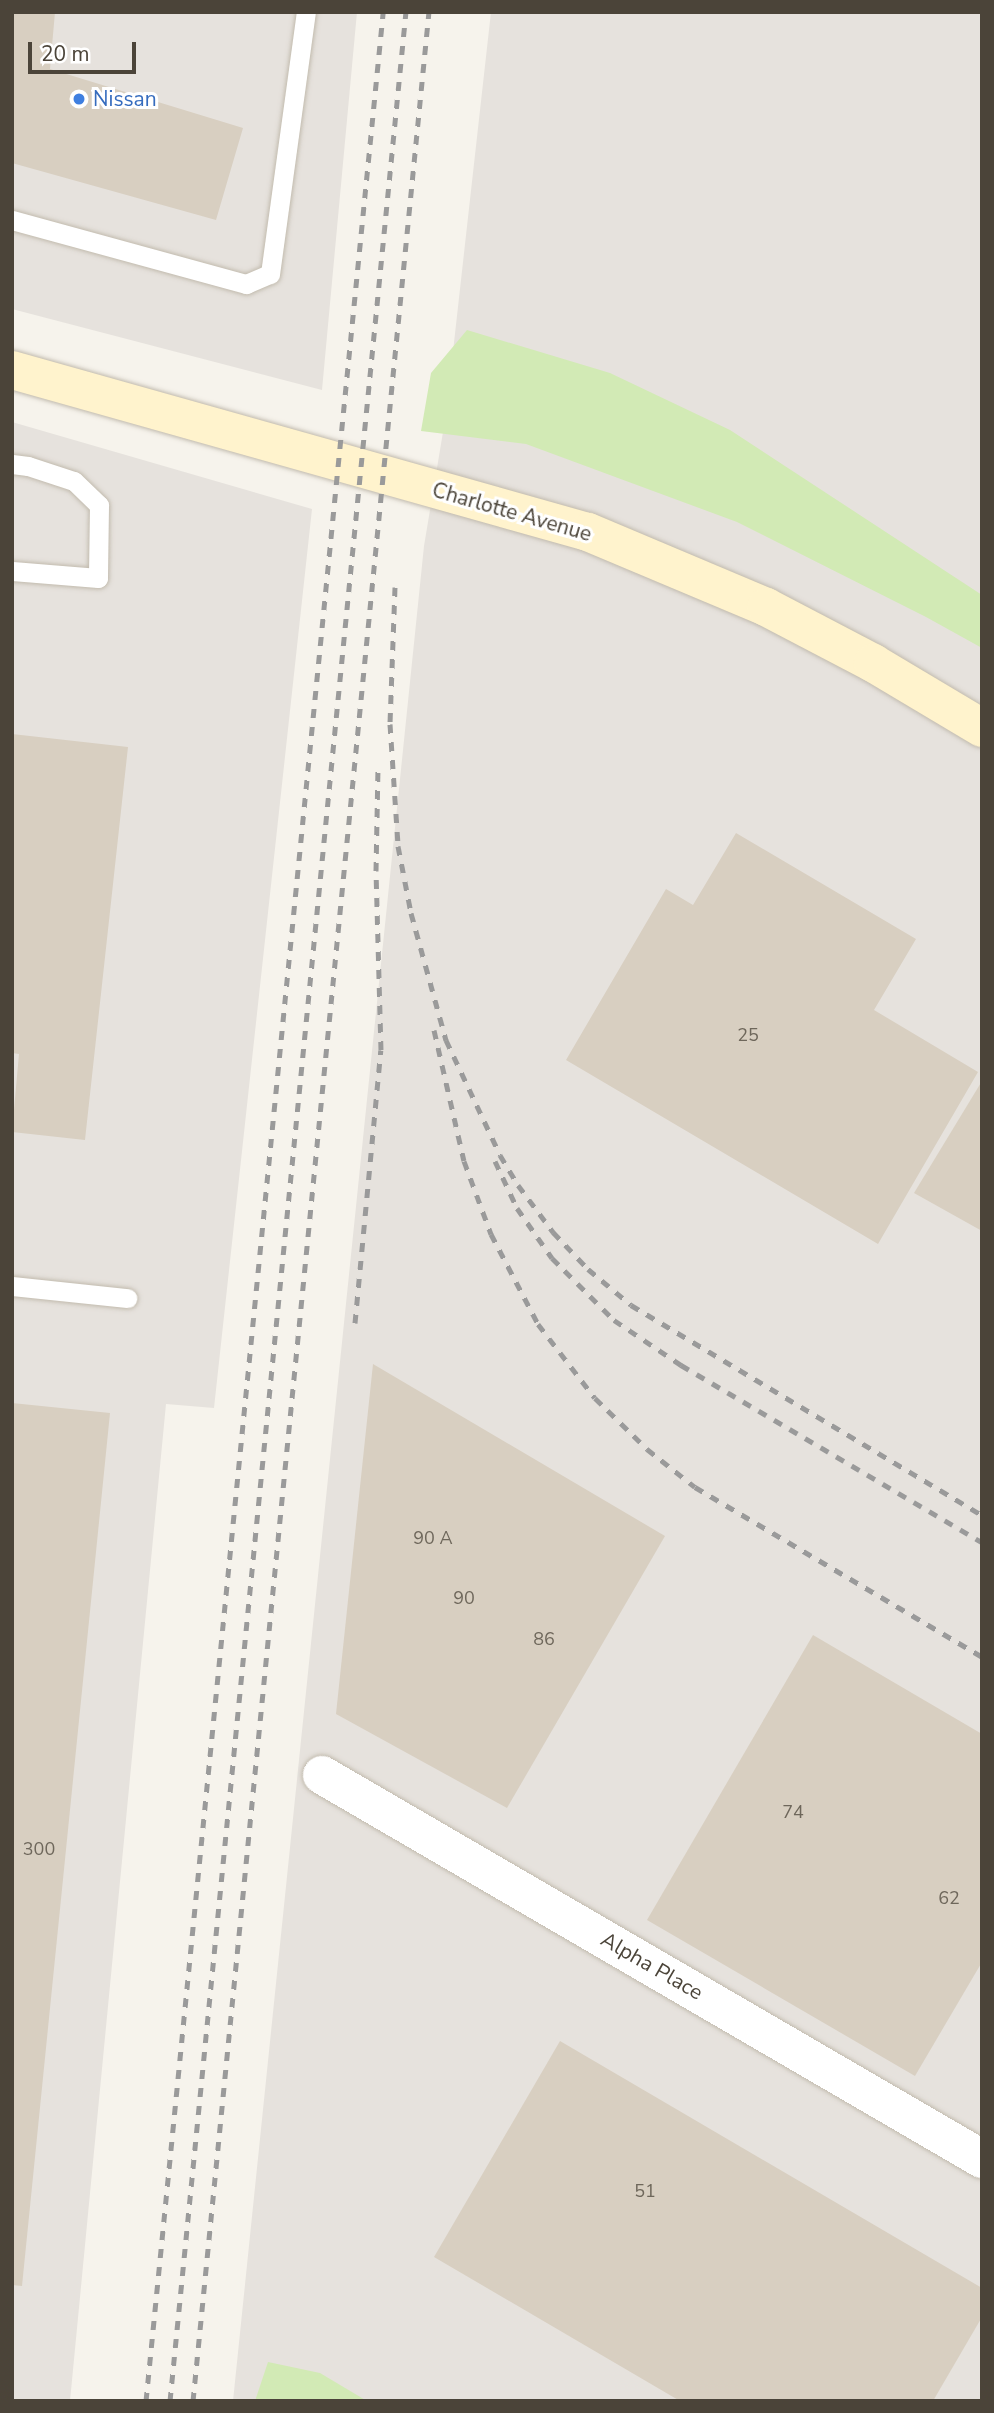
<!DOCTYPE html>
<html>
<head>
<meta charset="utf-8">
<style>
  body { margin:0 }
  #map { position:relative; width:994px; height:2413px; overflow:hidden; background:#f6f3ec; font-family:"Nunito Sans",sans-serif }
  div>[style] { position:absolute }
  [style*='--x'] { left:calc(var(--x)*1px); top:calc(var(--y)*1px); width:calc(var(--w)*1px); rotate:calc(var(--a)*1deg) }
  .industrial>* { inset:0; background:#e6e2dd }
  .green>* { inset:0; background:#d2eab5 }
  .building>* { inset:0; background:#d8cfc1 }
  .roads { filter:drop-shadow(0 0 2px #c2bbae) drop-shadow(0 0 2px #c2bbae) }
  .lane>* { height:19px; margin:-9.5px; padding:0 9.5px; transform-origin:9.5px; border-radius:9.5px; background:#fff }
  .street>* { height:38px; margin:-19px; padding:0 19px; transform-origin:19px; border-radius:19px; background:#fff }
  .secondary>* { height:38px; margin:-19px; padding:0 19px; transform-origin:19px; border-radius:19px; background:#fff3cd }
  .rail>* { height:5px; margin-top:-2.5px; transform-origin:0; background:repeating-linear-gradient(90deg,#9a9a9a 0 9px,transparent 0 18px) }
  .dots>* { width:19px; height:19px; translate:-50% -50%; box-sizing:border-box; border:4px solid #fff; border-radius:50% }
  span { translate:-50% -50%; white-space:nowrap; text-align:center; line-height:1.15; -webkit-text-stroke:6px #fff; paint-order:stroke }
  .number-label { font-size:18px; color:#6e675b }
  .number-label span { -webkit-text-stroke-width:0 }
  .shop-label { font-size:21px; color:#366cbe }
  .left { translate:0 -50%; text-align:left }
  .street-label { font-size:21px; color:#4b4439 }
  .frame { position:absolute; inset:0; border:14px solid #4b4439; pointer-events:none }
  .scale { position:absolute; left:28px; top:42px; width:108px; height:32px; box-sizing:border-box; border:4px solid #4b4439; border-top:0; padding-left:9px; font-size:21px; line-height:24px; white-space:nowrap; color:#4b4439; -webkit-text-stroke:5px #fff; paint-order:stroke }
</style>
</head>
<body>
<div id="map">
  <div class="industrial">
    <div style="clip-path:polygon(12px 12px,357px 12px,322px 390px,12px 309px)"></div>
    <div style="clip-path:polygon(491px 12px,982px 12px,982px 2401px,233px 2401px,424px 546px,446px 414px)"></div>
    <div style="clip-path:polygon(12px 422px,312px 509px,214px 1408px,166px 1404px,70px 2401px,12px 2401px)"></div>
  </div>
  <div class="green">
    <div style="clip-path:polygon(467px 330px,610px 373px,730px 430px,982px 595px,982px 648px,926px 617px,737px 522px,526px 444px,421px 431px,431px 373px)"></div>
    <div style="clip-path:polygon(268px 2362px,320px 2373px,367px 2401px,255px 2401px)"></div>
  </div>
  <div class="building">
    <div style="clip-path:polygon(12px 12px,55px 12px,50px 69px,243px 128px,216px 220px,12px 163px)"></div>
    <div style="clip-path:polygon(12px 734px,128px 747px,85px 1140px,12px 1132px,19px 1054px,12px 1053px)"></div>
    <div style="clip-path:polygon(736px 833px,916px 939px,874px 1010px,978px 1072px,878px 1244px,566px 1060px,666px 889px,693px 905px)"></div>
    <div style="clip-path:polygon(982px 1081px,982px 1231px,914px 1193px)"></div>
    <div style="clip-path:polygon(373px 1364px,665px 1536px,507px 1808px,336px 1714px)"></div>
    <div style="clip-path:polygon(12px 1403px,110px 1413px,22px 2286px,12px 2285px)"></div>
    <div style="clip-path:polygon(813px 1635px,982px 1734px,982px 1962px,915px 2076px,647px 1920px)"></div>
    <div style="clip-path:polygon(560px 2041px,982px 2288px,982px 2317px,933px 2401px,680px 2401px,434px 2257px)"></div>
  </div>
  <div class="roads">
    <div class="lane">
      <div style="--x:12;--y:220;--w:243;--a:15.3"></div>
      <div style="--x:246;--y:284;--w:26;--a:-23"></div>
      <div style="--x:270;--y:274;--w:264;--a:-82.2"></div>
      <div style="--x:12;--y:464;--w:16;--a:7"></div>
      <div style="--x:28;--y:466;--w:48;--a:18.1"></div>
      <div style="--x:74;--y:481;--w:35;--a:44"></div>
      <div style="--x:99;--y:505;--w:73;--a:90.8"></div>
      <div style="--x:98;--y:578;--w:86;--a:-175.3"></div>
      <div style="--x:12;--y:1286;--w:116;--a:6"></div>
    </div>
    <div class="street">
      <div style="--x:322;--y:1775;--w:764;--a:30.19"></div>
    </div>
    <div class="secondary">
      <div style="--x:12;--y:370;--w:598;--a:15.71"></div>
      <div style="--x:588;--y:532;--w:193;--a:22.8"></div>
      <div style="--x:766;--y:607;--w:121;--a:27.6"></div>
      <div style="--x:873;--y:663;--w:127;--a:30.8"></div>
    </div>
  </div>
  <div class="rail">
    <div style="--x:395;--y:587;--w:137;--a:92.1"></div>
    <div style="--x:390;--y:724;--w:122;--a:86.2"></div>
    <div style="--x:398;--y:846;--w:68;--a:79"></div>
    <div style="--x:411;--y:913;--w:132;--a:74.6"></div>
    <div style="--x:446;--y:1040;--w:127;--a:64.8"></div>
    <div style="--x:500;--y:1155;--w:35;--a:59"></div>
    <div style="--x:518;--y:1185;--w:59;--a:53.3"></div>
    <div style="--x:553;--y:1232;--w:51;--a:46.6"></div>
    <div style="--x:588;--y:1269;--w:56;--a:39.9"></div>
    <div style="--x:631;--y:1305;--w:409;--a:30.9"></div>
    <div style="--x:434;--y:1030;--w:134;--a:77.1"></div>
    <div style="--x:464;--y:1161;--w:78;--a:69.7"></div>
    <div style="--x:491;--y:1234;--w:102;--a:62.4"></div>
    <div style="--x:538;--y:1324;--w:93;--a:52.4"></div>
    <div style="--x:595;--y:1398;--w:73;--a:44.4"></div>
    <div style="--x:647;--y:1449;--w:61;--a:38.4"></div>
    <div style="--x:695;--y:1487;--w:334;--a:30.6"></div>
    <div style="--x:495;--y:1161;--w:52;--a:64.9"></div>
    <div style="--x:517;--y:1208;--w:61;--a:55"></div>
    <div style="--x:552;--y:1258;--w:88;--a:45"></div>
    <div style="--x:614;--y:1320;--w:81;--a:33.9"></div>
    <div style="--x:681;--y:1365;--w:349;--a:30.5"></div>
    <div style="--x:355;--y:1323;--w:274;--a:-84.6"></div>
    <div style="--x:381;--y:1050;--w:179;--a:-91.6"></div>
    <div style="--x:376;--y:871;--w:103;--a:-88.9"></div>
    <div style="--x:146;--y:2401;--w:2401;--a:-84.33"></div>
    <div style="--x:170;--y:2401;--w:2401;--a:-84.36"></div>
    <div style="--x:193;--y:2401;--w:2401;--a:-84.36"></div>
  </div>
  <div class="dots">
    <div style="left:79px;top:99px;background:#3f7fe0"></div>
  </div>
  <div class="number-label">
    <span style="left:748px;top:1035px">25</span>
    <span style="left:433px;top:1538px">90 A</span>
    <span style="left:464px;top:1598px">90</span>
    <span style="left:544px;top:1639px">86</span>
    <span style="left:793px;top:1812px">74</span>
    <span style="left:39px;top:1849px">300</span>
    <span style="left:949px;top:1898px">62</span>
    <span style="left:645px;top:2191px">51</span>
  </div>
  <div class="shop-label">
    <span class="left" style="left:93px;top:99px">Nissan</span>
  </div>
  <div class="street-label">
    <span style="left:512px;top:512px;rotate:16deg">Charlotte Avenue</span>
    <span style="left:652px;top:1966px;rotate:30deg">Alpha Place</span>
  </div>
  <div class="frame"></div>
  <div class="scale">20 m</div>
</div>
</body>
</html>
